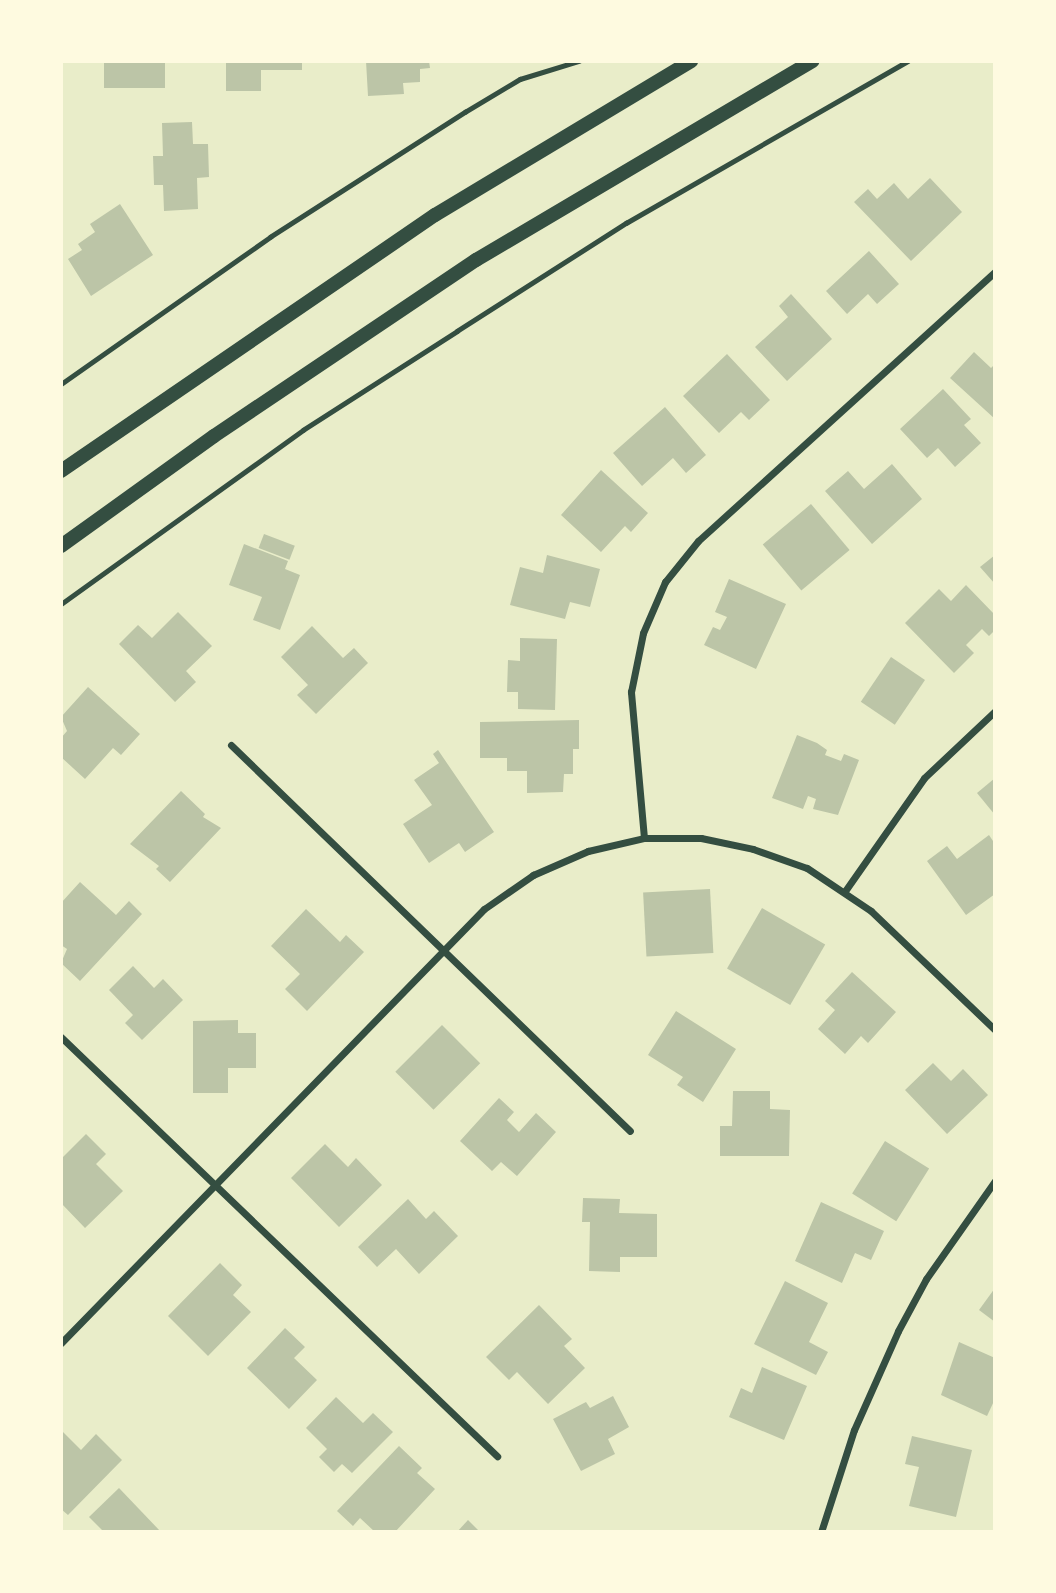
<!DOCTYPE html>
<html>
<head>
<meta charset="utf-8">
<style>
  body { margin:0 }
  #map { position:relative; width:1056px; height:1593px; overflow:hidden; background:#e9edc9; font-family:"Source Sans 3",sans-serif }
  div>[style] { position:absolute }
  [style*='--x'] { left:calc(var(--x)*1px); top:calc(var(--y)*1px); width:calc(var(--w)*1px); rotate:calc(var(--a)*1deg) }
  .building>* { inset:0; background:#bcc5a7; transform-origin:0 0 }
  .path>* { height:4.5px; margin:-2.25px; padding:0 2.25px; transform-origin:2.25px; border-radius:2.25px; background:#344e41 }
  .minor>* { height:7px; margin:-3.5px; padding:0 3.5px; transform-origin:3.5px; border-radius:3.5px; background:#344e41 }
  .secondary>* { height:14px; margin:-7px; padding:0 7px; transform-origin:7px; border-radius:7px; background:#344e41 }
  span { translate:-50% -50%; white-space:nowrap; text-align:center; line-height:1.15; -webkit-text-stroke:7px #fefae0; paint-order:stroke }
  .frame { position:absolute; inset:0; border:63px solid #fefae0; pointer-events:none }
</style>
</head>
<body>
<div id="map">
  <div class="building">
    <div style="left:104px;top:61px;width:61px;height:27px"></div>
    <div style="clip-path:polygon(226px 61px,302px 61px,302px 70px,261px 70px,261px 91px,226px 91px)"></div>
    <div style="clip-path:polygon(366px 61px,429px 61px,430px 68px,420px 69px,420px 82px,403px 83px,404px 94px,368px 96px)"></div>
    <div style="clip-path:polygon(192px 122px,193px 144px,208px 144px,209px 177px,197px 178px,198px 209px,164px 211px,163px 185px,154px 185px,153px 156px,163px 156px,162px 123px)"></div>
    <div style="clip-path:polygon(930px 178px,962px 212px,911px 261px,854px 202px,868px 189px,877px 199px,894px 183px,908px 199px)"></div>
    <div style="clip-path:polygon(120px 204px,153px 255px,91px 296px,68px 259px,82px 250px,78px 244px,95px 232px,90px 224px)"></div>
    <div style="clip-path:polygon(869px 251px,899px 284px,877px 304px,868px 294px,847px 314px,826px 291px)"></div>
    <div style="clip-path:polygon(791px 294px,832px 339px,787px 381px,755px 347px,788px 317px,779px 306px)"></div>
    <div style="clip-path:polygon(974px 352px,991px 368px,995px 364px,995px 419px,950px 378px)"></div>
    <div style="clip-path:polygon(727px 354px,770px 400px,749px 420px,741px 412px,719px 433px,683px 396px)"></div>
    <div style="clip-path:polygon(943px 389px,971px 419px,964px 425px,981px 443px,955px 467px,938px 448px,927px 458px,900px 429px)"></div>
    <div style="clip-path:polygon(665px 407px,706px 455px,686px 473px,673px 458px,642px 486px,613px 453px)"></div>
    <div style="clip-path:polygon(892px 464px,922px 499px,872px 544px,825px 491px,848px 471px,864px 489px)"></div>
    <div style="clip-path:polygon(601px 470px,648px 513px,631px 532px,625px 526px,601px 552px,561px 515px)"></div>
    <div style="left:811px;top:504px;width:60px;height:63px;rotate:50deg"></div>
    <div style="left:264px;top:534px;width:33px;height:15px;rotate:21deg"></div>
    <div style="clip-path:polygon(244px 544px,288px 561px,285px 569px,300px 575px,280px 630px,253px 620px,262px 597px,229px 585px)"></div>
    <div style="clip-path:polygon(547px 555px,600px 569px,590px 607px,570px 602px,565px 619px,510px 605px,520px 567px,543px 573px)"></div>
    <div style="clip-path:polygon(995px 555px,995px 584px,980px 567px)"></div>
    <div style="clip-path:polygon(729px 579px,786px 604px,756px 669px,704px 645px,713px 627px,720px 630px,727px 617px,715px 612px)"></div>
    <div style="clip-path:polygon(966px 585px,995px 615px,995px 630px,989px 636px,982px 629px,966px 645px,974px 653px,954px 673px,905px 623px,939px 589px,951px 601px)"></div>
    <div style="clip-path:polygon(178px 612px,212px 646px,186px 671px,196px 682px,175px 702px,119px 644px,138px 625px,152px 638px)"></div>
    <div style="clip-path:polygon(312px 626px,343px 658px,354px 648px,368px 663px,316px 714px,297px 695px,308px 685px,281px 657px)"></div>
    <div style="clip-path:polygon(520px 638px,557px 639px,555px 710px,518px 709px,518px 692px,507px 692px,508px 660px,520px 661px)"></div>
    <div style="left:891px;top:657px;width:41px;height:54px;rotate:34deg"></div>
    <div style="clip-path:polygon(88px 687px,140px 734px,121px 755px,113px 748px,85px 779px,61px 757px,61px 738px,67px 731px,61px 717px)"></div>
    <div style="clip-path:polygon(579px 720px,579px 749px,573px 749px,573px 774px,564px 774px,563px 792px,527px 793px,527px 771px,507px 771px,507px 758px,480px 758px,480px 722px)"></div>
    <div style="clip-path:polygon(797px 735px,817px 743px,827px 750px,825px 755px,841px 761px,844px 754px,859px 760px,838px 815px,813px 809px,816px 799px,808px 796px,803px 809px,772px 798px)"></div>
    <div style="clip-path:polygon(438px 750px,494px 832px,465px 852px,459px 843px,429px 863px,403px 824px,432px 805px,414px 780px,439px 763px,433px 754px)"></div>
    <div style="clip-path:polygon(995px 778px,995px 815px,977px 793px)"></div>
    <div style="clip-path:polygon(181px 791px,205px 814px,203px 817px,221px 828px,170px 882px,156px 869px,159px 866px,130px 844px)"></div>
    <div style="clip-path:polygon(989px 835px,995px 844px,995px 894px,966px 915px,927px 861px,947px 846px,957px 859px)"></div>
    <div style="clip-path:polygon(80px 882px,116px 915px,129px 901px,142px 914px,80px 981px,61px 963px,67px 949px,61px 945px,61px 903px)"></div>
    <div style="left:710px;top:889px;width:64px;height:67px;rotate:87deg"></div>
    <div style="left:762px;top:908px;width:73px;height:70px;rotate:30deg"></div>
    <div style="clip-path:polygon(306px 909px,340px 942px,346px 935px,364px 952px,307px 1011px,285px 989px,300px 974px,271px 946px)"></div>
    <div style="clip-path:polygon(133px 966px,154px 988px,163px 979px,183px 1000px,142px 1040px,125px 1023px,133px 1015px,109px 990px)"></div>
    <div style="clip-path:polygon(852px 972px,896px 1012px,868px 1043px,861px 1036px,845px 1054px,818px 1029px,835px 1010px,825px 1001px)"></div>
    <div style="clip-path:polygon(676px 1011px,736px 1049px,703px 1102px,677px 1085px,683px 1077px,648px 1055px)"></div>
    <div style="clip-path:polygon(238px 1020px,238px 1033px,256px 1033px,256px 1068px,228px 1068px,228px 1093px,193px 1093px,193px 1021px)"></div>
    <div style="left:442px;top:1025px;width:54px;height:66px;rotate:45deg"></div>
    <div style="clip-path:polygon(933px 1063px,951px 1081px,963px 1069px,988px 1095px,947px 1134px,905px 1090px)"></div>
    <div style="clip-path:polygon(733px 1091px,770px 1091px,770px 1109px,790px 1110px,789px 1156px,720px 1156px,720px 1126px,732px 1126px)"></div>
    <div style="clip-path:polygon(499px 1098px,514px 1112px,507px 1120px,519px 1132px,536px 1113px,556px 1132px,517px 1176px,501px 1162px,492px 1171px,460px 1141px)"></div>
    <div style="clip-path:polygon(86px 1134px,106px 1154px,96px 1164px,123px 1191px,85px 1228px,61px 1203px,61px 1159px)"></div>
    <div style="left:885px;top:1141px;width:52px;height:62px;rotate:32deg"></div>
    <div style="clip-path:polygon(325px 1144px,348px 1167px,356px 1158px,382px 1185px,339px 1227px,291px 1178px)"></div>
    <div style="clip-path:polygon(583px 1198px,620px 1199px,619px 1213px,657px 1214px,657px 1257px,620px 1257px,620px 1272px,589px 1271px,590px 1222px,582px 1222px)"></div>
    <div style="clip-path:polygon(408px 1199px,426px 1219px,434px 1211px,458px 1236px,419px 1274px,396px 1249px,377px 1267px,358px 1247px)"></div>
    <div style="clip-path:polygon(821px 1202px,884px 1231px,871px 1260px,855px 1253px,842px 1283px,795px 1261px)"></div>
    <div style="clip-path:polygon(220px 1263px,242px 1285px,233px 1295px,251px 1312px,208px 1356px,168px 1316px)"></div>
    <div style="clip-path:polygon(785px 1281px,828px 1303px,809px 1342px,828px 1352px,816px 1375px,754px 1344px)"></div>
    <div style="clip-path:polygon(995px 1288px,995px 1322px,979px 1310px)"></div>
    <div style="clip-path:polygon(539px 1305px,572px 1339px,564px 1346px,585px 1368px,548px 1404px,517px 1372px,509px 1380px,486px 1357px)"></div>
    <div style="clip-path:polygon(285px 1328px,305px 1347px,294px 1358px,317px 1380px,289px 1409px,247px 1368px)"></div>
    <div style="clip-path:polygon(959px 1342px,995px 1358px,995px 1399px,987px 1416px,941px 1395px)"></div>
    <div style="clip-path:polygon(762px 1367px,807px 1386px,784px 1440px,729px 1417px,741px 1388px,752px 1393px)"></div>
    <div style="clip-path:polygon(613px 1396px,629px 1427px,608px 1439px,615px 1454px,581px 1471px,553px 1419px,586px 1402px,590px 1408px)"></div>
    <div style="clip-path:polygon(336px 1397px,363px 1423px,373px 1413px,393px 1432px,352px 1473px,342px 1464px,334px 1472px,319px 1457px,327px 1449px,306px 1428px)"></div>
    <div style="clip-path:polygon(61px 1430px,81px 1450px,96px 1434px,122px 1460px,68px 1515px,61px 1509px)"></div>
    <div style="clip-path:polygon(912px 1436px,972px 1450px,956px 1517px,909px 1506px,919px 1467px,905px 1464px)"></div>
    <div style="clip-path:polygon(399px 1446px,422px 1468px,417px 1473px,435px 1489px,395px 1532px,375px 1532px,360px 1518px,353px 1526px,337px 1511px)"></div>
    <div style="clip-path:polygon(119px 1488px,161px 1532px,104px 1532px,89px 1517px)"></div>
    <div style="clip-path:polygon(468px 1520px,480px 1532px,457px 1532px)"></div>
  </div>
  <div class="path">
    <div style="--x:61;--y:384;--w:256;--a:-35.1"></div>
    <div style="--x:270;--y:237;--w:232;--a:-32.7"></div>
    <div style="--x:465;--y:112;--w:64;--a:-31"></div>
    <div style="--x:520;--y:79;--w:62;--a:-17"></div>
    <div style="--x:61;--y:604;--w:298;--a:-35.7"></div>
    <div style="--x:303;--y:430;--w:183;--a:-32.7"></div>
    <div style="--x:457;--y:331;--w:201;--a:-32.6"></div>
    <div style="--x:626;--y:223;--w:325;--a:-29.9"></div>
  </div>
  <div class="minor">
    <div style="--x:231;--y:745;--w:555;--a:44.05"></div>
    <div style="--x:644;--y:838;--w:147;--a:-95.1"></div>
    <div style="--x:631;--y:692;--w:60;--a:-78.5"></div>
    <div style="--x:643;--y:633;--w:56;--a:-66.7"></div>
    <div style="--x:665;--y:582;--w:53;--a:-51.2"></div>
    <div style="--x:698;--y:541;--w:401;--a:-42.2"></div>
    <div style="--x:845;--y:891;--w:138;--a:-55"></div>
    <div style="--x:924;--y:778;--w:98;--a:-43.3"></div>
    <div style="--x:61;--y:1037;--w:605;--a:43.86"></div>
    <div style="--x:61;--y:1343;--w:606;--a:-45.74"></div>
    <div style="--x:484;--y:909;--w:60;--a:-34.8"></div>
    <div style="--x:533;--y:875;--w:60;--a:-23.6"></div>
    <div style="--x:588;--y:851;--w:57;--a:-13.1"></div>
    <div style="--x:644;--y:838;--w:57;--a:0"></div>
    <div style="--x:701;--y:838;--w:53;--a:11.9"></div>
    <div style="--x:753;--y:849;--w:57;--a:19.4"></div>
    <div style="--x:807;--y:868;--w:77;--a:33.9"></div>
    <div style="--x:871;--y:911;--w:172;--a:43.8"></div>
    <div style="--x:821;--y:1532;--w:107;--a:-72.1"></div>
    <div style="--x:854;--y:1430;--w:108;--a:-66"></div>
    <div style="--x:898;--y:1331;--w:59;--a:-61.7"></div>
    <div style="--x:926;--y:1279;--w:120;--a:-54.9"></div>
  </div>
  <div class="secondary">
    <div style="--x:61;--y:471;--w:453;--a:-34.4"></div>
    <div style="--x:435;--y:215;--w:299;--a:-31"></div>
    <div style="--x:61;--y:546;--w:188;--a:-35.7"></div>
    <div style="--x:214;--y:436;--w:316;--a:-33.9"></div>
    <div style="--x:476;--y:260;--w:391;--a:-30.6"></div>
  </div>
  <div class="frame"></div>
</div>
</body>
</html>
